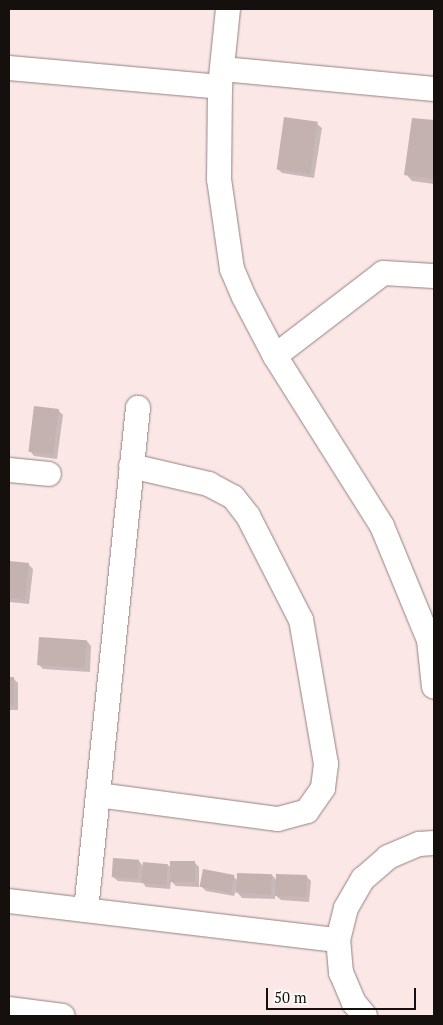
<!DOCTYPE html>
<html>
<head>
<meta charset="utf-8">
<style>
  body { margin:0 }
  #map { position:relative; width:443px; height:1025px; overflow:hidden; background:#fae7e6; font-family:"PT Serif",serif }
  div>[style] { position:absolute }
  [style*='--x'] { left:calc(var(--x)*1px); top:calc(var(--y)*1px); width:calc(var(--w)*1px); rotate:calc(var(--a)*1deg) }
  .shadow>* { inset:0; background:#0003 }
  .building>* { inset:0; background:#c4b2b1; transform-origin:0 0 }
  .roads { filter:drop-shadow(0 0 1px #938281) drop-shadow(0 0 1px #938281) }
  .street>* { height:24px; margin:-12px; padding:0 12px; transform-origin:12px; border-radius:12px; background:#fff }
  span { translate:-50% -50%; white-space:nowrap; text-align:center; line-height:1.15; -webkit-text-stroke:5px #fcf9f8; paint-order:stroke }
  .frame { position:absolute; inset:0; border:10px solid #150f0e; pointer-events:none }
  .scale { position:absolute; left:266px; top:988px; width:150px; height:22px; box-sizing:border-box; border:2px solid #150f0e; border-top:0; padding-left:6px; font-size:15px; line-height:18px; white-space:nowrap; color:#150f0e; -webkit-text-stroke:4px #fcf9f8; paint-order:stroke }
</style>
</head>
<body>
<div id="map">
  <div class="shadow">
    <div style="clip-path:polygon(413px 119px,434px 122px,434px 184px,412px 181px,406px 174px)"></div>
    <div style="clip-path:polygon(317px 124px,322px 128px,314px 178px,282px 173px,277px 168px)"></div>
    <div style="clip-path:polygon(58px 410px,63px 415px,57px 459px,34px 456px,30px 451px)"></div>
    <div style="clip-path:polygon(9px 562px,28px 564px,33px 569px,29px 604px,9px 602px)"></div>
    <div style="clip-path:polygon(87px 641px,91px 646px,90px 672px,43px 669px,39px 665px)"></div>
    <div style="clip-path:polygon(9px 678px,13px 678px,18px 683px,18px 710px,9px 710px)"></div>
    <div style="clip-path:polygon(139px 861px,143px 866px,168px 865px,172px 869px,194px 862px,199px 867px,199px 887px,176px 886px,171px 881px,170px 889px,146px 887px,143px 883px,118px 881px,113px 877px)"></div>
    <div style="clip-path:polygon(272px 875px,277px 881px,306px 876px,311px 881px,309px 902px,281px 900px,275px 895px,275px 899px,242px 898px,236px 891px,234px 896px,206px 891px,201px 886px,233px 876px,238px 881px)"></div>
  </div>
  <div class="building">
    <div style="left:284px;top:117px;width:34px;height:53px;rotate:8deg"></div>
    <div style="clip-path:polygon(412px 118px,434px 120px,434px 179px,404px 175px)"></div>
    <div style="left:34px;top:406px;width:25px;height:46px;rotate:7deg"></div>
    <div style="clip-path:polygon(9px 561px,29px 563px,25px 600px,9px 598px)"></div>
    <div style="left:39px;top:637px;width:48px;height:28px;rotate:4deg"></div>
    <div style="left:9px;top:677px;width:5px;height:29px"></div>
    <div style="left:113px;top:858px;width:26px;height:19px;rotate:4deg"></div>
    <div style="left:170px;top:861px;width:25px;height:21px"></div>
    <div style="left:143px;top:862px;width:25px;height:21px;rotate:5deg"></div>
    <div style="left:203px;top:869px;width:32px;height:18px;rotate:11deg"></div>
    <div style="left:237px;top:873px;width:35px;height:20px;rotate:2deg"></div>
    <div style="left:276px;top:874px;width:31px;height:22px;rotate:2deg"></div>
  </div>
  <div class="roads">
    <div class="street">
      <div style="--x:228;--y:9;--w:78;--a:95.9"></div>
      <div style="--x:220;--y:87;--w:92;--a:90.6"></div>
      <div style="--x:219;--y:179;--w:91;--a:81.8"></div>
      <div style="--x:232;--y:269;--w:30;--a:67"></div>
      <div style="--x:244;--y:297;--w:67;--a:62.3"></div>
      <div style="--x:275;--y:356;--w:201;--a:57.8"></div>
      <div style="--x:382;--y:526;--w:123;--a:67.6"></div>
      <div style="--x:429;--y:640;--w:47;--a:83.9"></div>
      <div style="--x:9;--y:68;--w:212;--a:5.1"></div>
      <div style="--x:223;--y:69;--w:212;--a:5.4"></div>
      <div style="--x:275;--y:356;--w:136;--a:-37.5"></div>
      <div style="--x:383;--y:273;--w:51;--a:3.4"></div>
      <div style="--x:9;--y:470;--w:40;--a:5.7"></div>
      <div style="--x:98;--y:795;--w:182;--a:7.6"></div>
      <div style="--x:278;--y:819;--w:30;--a:-15"></div>
      <div style="--x:307;--y:811;--w:28;--a:-55"></div>
      <div style="--x:323;--y:788;--w:24;--a:-83"></div>
      <div style="--x:326;--y:764;--w:146;--a:-99.8"></div>
      <div style="--x:301;--y:620;--w:117;--a:-117"></div>
      <div style="--x:248;--y:516;--w:24;--a:-128"></div>
      <div style="--x:233;--y:497;--w:27;--a:-152"></div>
      <div style="--x:209;--y:484;--w:80;--a:-167"></div>
      <div style="--x:9;--y:901;--w:331;--a:6.8"></div>
      <div style="--x:86;--y:910;--w:505;--a:-84.09"></div>
      <div style="--x:9;--y:1009;--w:54;--a:7.4"></div>
      <div style="--x:365;--y:1016;--w:17;--a:-130"></div>
      <div style="--x:354;--y:1003;--w:33;--a:-113"></div>
      <div style="--x:341;--y:973;--w:33;--a:-95"></div>
      <div style="--x:338;--y:940;--w:33;--a:-76"></div>
      <div style="--x:346;--y:908;--w:34;--a:-60"></div>
      <div style="--x:363;--y:879;--w:33;--a:-41"></div>
      <div style="--x:388;--y:857;--w:34;--a:-23"></div>
      <div style="--x:419;--y:844;--w:15;--a:-4"></div>
    </div>
  </div>
  <div class="frame"></div>
  <div class="scale">50 m</div>
</div>
</body>
</html>
